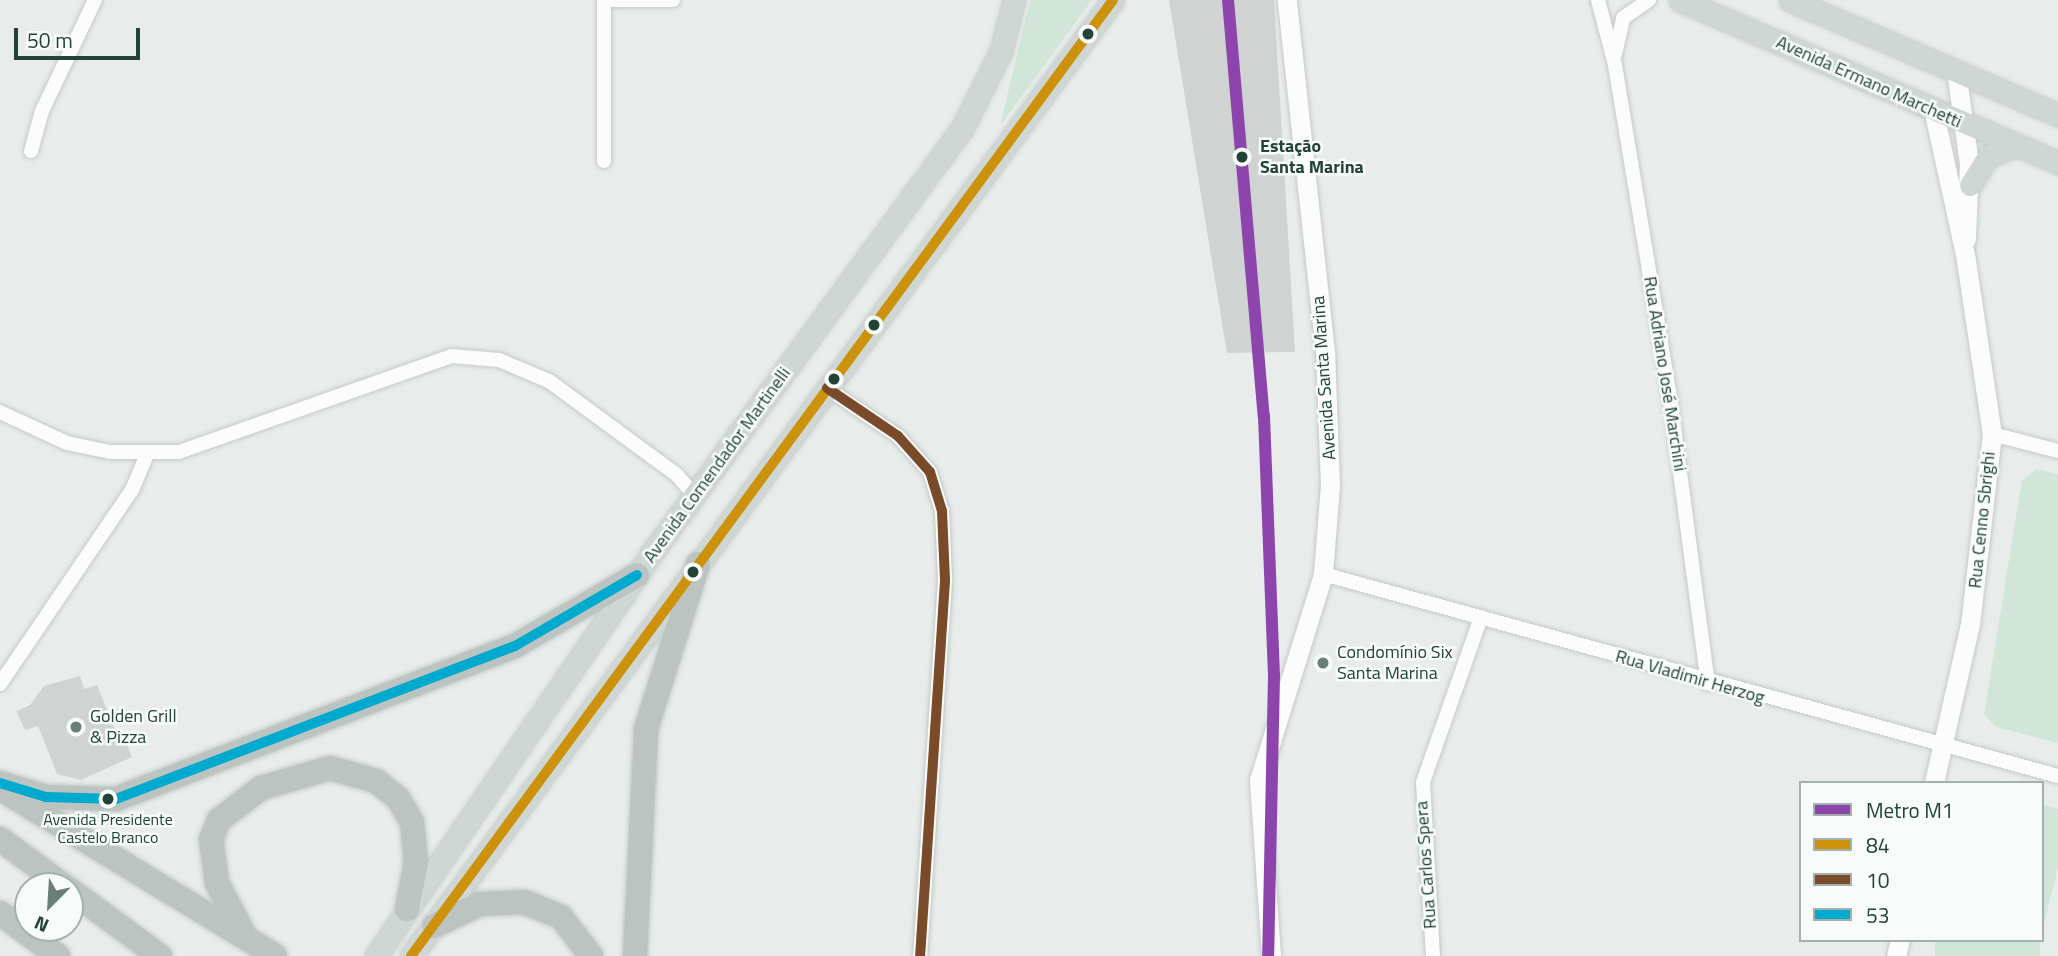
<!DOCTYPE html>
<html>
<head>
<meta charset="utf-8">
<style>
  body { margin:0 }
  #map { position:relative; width:2058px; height:956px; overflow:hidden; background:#e8edeb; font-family:"Titillium Web",sans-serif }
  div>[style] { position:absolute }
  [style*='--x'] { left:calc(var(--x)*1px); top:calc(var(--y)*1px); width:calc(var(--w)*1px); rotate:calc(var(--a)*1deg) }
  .green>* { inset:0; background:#d1e6d8; transform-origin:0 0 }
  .building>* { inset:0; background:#cfd4d2 }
  .roads { filter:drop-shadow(0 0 2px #c5cac8) drop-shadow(0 0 2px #c5cac8) }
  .street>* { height:14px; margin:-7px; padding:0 7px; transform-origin:7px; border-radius:7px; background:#fcfcfc }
  .secondary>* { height:19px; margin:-9.5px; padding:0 9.5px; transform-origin:9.5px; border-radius:9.5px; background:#fcfcfc }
  .primary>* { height:21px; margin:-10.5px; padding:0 10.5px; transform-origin:10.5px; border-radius:10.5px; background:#cfd7d5 }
  .highway>* { height:24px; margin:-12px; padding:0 12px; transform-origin:12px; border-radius:12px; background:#bcc4c2 }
  .bus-1>* { height:10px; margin:-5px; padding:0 5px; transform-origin:5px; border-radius:5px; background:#cd920c }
  .bus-2>* { height:10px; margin:-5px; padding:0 5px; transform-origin:5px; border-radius:5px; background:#7a4b2a }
  .bus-3>* { height:10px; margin:-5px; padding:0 5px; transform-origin:5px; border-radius:5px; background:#00a9ce }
  .metro-1>* { height:12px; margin:-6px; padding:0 6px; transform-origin:6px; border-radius:6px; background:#8e44ad }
  .dots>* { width:19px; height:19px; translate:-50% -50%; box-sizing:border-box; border:4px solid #f7fbf9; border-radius:50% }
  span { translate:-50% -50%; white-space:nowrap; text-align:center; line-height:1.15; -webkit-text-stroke:5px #f7fbf9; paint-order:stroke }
  .bus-label { font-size:16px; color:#24423a }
  .street-label { font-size:18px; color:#24423a }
  .stop-label { font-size:18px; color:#24423a; font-weight:700 }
  .left { translate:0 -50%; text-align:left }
  .poi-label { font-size:18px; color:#24423a }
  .legend { position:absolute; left:1799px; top:781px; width:245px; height:161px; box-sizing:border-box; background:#f7fbf9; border:2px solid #a3b1ad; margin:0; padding:9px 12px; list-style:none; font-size:21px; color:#24423a }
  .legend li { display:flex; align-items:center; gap:14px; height:35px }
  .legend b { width:35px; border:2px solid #a3b1ad }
  .north { position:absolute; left:14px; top:872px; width:70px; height:70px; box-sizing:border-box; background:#f7fbf9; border:2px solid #a3b1ad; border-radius:50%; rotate:204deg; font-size:19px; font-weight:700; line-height:28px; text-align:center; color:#24423a }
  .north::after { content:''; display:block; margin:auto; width:24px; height:32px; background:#697e78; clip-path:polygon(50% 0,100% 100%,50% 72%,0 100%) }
  .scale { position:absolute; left:14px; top:28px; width:126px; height:32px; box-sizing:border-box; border:4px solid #24423a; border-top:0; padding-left:9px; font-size:21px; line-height:24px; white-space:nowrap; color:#24423a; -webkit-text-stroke:5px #f7fbf9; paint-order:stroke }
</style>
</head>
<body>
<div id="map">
  <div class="green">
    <div style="clip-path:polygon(1030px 0,1092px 0,1000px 126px)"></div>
    <div style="clip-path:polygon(2037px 469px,2058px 474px,2058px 743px,1996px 727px,1984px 714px,2022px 480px)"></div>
    <div style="clip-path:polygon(2042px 804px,2058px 809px,2058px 868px,2042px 932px)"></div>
    <div style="left:1935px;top:940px;width:105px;height:16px"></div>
  </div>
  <div class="building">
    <div style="clip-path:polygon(1169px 0,1274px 0,1295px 352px,1227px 353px)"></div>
    <div style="clip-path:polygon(80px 676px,84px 689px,97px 685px,121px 745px,127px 744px,132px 757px,81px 780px,57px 774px,38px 726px,25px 730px,16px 711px,30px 705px,44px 686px)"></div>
  </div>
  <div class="roads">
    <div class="street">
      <div style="--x:604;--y:0;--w:69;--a:0"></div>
      <div style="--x:1598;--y:0;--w:67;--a:75.3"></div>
      <div style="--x:1615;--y:65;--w:336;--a:80.6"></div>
      <div style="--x:1670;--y:396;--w:290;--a:82.5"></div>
      <div style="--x:1615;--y:54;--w:37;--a:-77"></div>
      <div style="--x:1623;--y:18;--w:32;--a:-35"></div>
      <div style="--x:31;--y:151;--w:41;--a:-74.6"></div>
      <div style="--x:42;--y:111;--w:123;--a:-64.5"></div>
      <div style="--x:604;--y:161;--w:161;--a:-90"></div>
      <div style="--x:827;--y:388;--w:86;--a:34.1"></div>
      <div style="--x:898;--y:436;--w:48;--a:48.4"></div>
      <div style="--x:930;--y:472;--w:41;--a:72.9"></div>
      <div style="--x:942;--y:511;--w:70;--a:87.5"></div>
      <div style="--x:945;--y:581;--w:376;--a:93.8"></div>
      <div style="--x:0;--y:412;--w:74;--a:24.8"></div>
      <div style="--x:67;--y:443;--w:44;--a:11.8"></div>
      <div style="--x:110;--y:452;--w:69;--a:0"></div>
      <div style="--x:179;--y:452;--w:288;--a:-19.4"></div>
      <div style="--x:451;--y:356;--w:48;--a:4.8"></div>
      <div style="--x:499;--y:360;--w:54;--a:22.8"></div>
      <div style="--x:549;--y:381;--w:159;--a:36.3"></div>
      <div style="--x:677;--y:475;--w:28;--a:49"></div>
      <div style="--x:1992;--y:434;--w:68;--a:14.4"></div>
      <div style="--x:1323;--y:574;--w:762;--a:15.37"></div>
      <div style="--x:0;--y:684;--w:235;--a:-55.8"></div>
      <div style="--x:132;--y:490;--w:39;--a:-67"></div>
      <div style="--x:1433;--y:956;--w:174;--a:-93.3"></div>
      <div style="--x:1423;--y:782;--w:175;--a:-70.6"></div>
    </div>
    <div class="secondary">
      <div style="--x:1956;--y:71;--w:93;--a:82"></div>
      <div style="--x:1969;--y:163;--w:76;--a:92.3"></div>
      <div style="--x:1933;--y:109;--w:148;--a:77.6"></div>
      <div style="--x:1965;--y:254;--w:182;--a:81.5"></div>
      <div style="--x:1992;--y:434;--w:191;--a:96.6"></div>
      <div style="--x:1970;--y:624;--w:163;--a:102.8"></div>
      <div style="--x:1271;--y:956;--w:176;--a:-93.9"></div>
      <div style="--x:1259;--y:780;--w:216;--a:-72.7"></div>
      <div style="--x:1323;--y:574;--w:88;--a:-85.5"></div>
      <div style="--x:1330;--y:486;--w:134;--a:-92.1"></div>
      <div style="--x:1325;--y:352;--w:354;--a:-96.2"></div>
      <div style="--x:1896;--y:956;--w:16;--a:-76"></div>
    </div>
    <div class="primary">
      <div style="--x:1680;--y:0;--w:412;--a:23.3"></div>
      <div style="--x:1790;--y:0;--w:292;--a:23.2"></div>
      <div style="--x:1970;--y:185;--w:34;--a:-58"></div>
      <div style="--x:1988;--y:156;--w:31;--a:-21"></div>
      <div style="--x:376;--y:956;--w:497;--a:-55.6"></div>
      <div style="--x:657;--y:546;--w:519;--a:-53.86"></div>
      <div style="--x:963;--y:127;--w:85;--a:-63.4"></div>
      <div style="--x:1001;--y:51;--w:53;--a:-75.7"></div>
      <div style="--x:411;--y:956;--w:1186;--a:-53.71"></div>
    </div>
    <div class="highway">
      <div style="--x:0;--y:783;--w:48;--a:16.9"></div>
      <div style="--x:46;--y:797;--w:70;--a:1.6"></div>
      <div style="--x:116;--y:799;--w:427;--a:-21"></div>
      <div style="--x:515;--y:646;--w:141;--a:-30.2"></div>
      <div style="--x:9;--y:794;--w:311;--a:31.3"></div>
      <div style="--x:0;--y:839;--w:79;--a:36.3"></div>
      <div style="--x:70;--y:890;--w:112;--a:36.3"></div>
      <div style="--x:0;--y:913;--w:72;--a:36.6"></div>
      <div style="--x:434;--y:926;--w:51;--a:-25.6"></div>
      <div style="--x:480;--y:904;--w:44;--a:-2.6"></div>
      <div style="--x:524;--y:902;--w:40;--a:22"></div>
      <div style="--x:561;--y:917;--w:49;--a:52.4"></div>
      <div style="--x:245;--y:936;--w:60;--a:-117.8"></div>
      <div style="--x:217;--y:883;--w:44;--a:-97.8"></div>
      <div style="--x:211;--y:839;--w:21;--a:-67"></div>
      <div style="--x:219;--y:820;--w:53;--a:-37.3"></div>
      <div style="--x:261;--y:788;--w:72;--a:-16.2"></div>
      <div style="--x:330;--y:768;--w:48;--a:15.8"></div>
      <div style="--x:376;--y:781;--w:28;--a:38"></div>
      <div style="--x:398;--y:798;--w:28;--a:60"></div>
      <div style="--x:412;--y:822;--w:40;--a:84.3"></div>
      <div style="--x:416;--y:862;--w:48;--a:100.8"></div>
      <div style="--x:635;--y:956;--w:227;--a:-87.2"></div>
      <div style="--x:646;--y:729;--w:173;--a:-72.5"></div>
    </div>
  </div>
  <div class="bus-1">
    <div style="--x:411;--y:956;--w:1186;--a:-53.71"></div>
  </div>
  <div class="bus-2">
    <div style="--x:827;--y:388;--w:86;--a:34.1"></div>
    <div style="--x:898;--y:436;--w:48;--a:48.4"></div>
    <div style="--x:930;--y:472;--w:41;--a:72.9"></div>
    <div style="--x:942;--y:511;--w:70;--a:87.5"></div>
    <div style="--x:945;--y:581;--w:376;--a:93.8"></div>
  </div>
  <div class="bus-3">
    <div style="--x:0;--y:783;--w:48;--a:16.9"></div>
    <div style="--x:46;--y:797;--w:70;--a:1.6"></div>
    <div style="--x:116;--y:799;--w:427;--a:-21"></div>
    <div style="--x:515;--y:646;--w:141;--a:-30.2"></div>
  </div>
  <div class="metro-1">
    <div style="--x:1228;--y:0;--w:418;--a:85.1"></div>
    <div style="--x:1264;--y:416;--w:260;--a:87.8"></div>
    <div style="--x:1274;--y:676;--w:280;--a:91.2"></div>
  </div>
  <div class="dots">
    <div style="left:1088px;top:34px;background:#24423a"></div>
    <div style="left:1242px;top:157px;background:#24423a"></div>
    <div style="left:874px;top:325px;background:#24423a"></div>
    <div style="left:834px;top:379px;background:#24423a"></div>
    <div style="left:693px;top:572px;background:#24423a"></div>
    <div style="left:1323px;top:663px;background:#697e78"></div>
    <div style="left:76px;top:727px;background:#697e78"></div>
    <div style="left:108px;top:799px;background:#24423a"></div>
  </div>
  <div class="bus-label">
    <span style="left:108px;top:828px">Avenida Presidente<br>Castelo Branco</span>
  </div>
  <div class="street-label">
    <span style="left:1869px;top:82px;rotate:24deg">Avenida Ermano Marchetti</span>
    <span style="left:1665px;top:374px;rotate:81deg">Rua Adriano José Marchini</span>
    <span style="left:1324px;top:378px;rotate:-94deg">Avenida Santa Marina</span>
    <span style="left:717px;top:465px;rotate:-54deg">Avenida Comendador Martinelli</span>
    <span style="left:1982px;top:520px;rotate:-84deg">Rua Cenno Sbrighi</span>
    <span style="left:1690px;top:677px;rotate:16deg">Rua Vladimir Herzog</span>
    <span style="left:1426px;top:865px;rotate:-94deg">Rua Carlos Spera</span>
  </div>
  <div class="stop-label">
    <span class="left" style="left:1260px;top:157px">Estação<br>Santa Marina</span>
  </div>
  <div class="poi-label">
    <span class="left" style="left:1337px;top:663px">Condomínio Six<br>Santa Marina</span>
    <span class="left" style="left:90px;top:727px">Golden Grill<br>&amp; Pizza</span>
  </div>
  <ul class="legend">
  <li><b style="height:9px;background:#8e44ad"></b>Metro M1</li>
  <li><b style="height:9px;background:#cd920c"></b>84</li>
  <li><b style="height:9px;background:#7a4b2a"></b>10</li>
  <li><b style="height:9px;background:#00a9ce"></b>53</li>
  </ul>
  <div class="north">N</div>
  <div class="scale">50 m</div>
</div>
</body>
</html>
